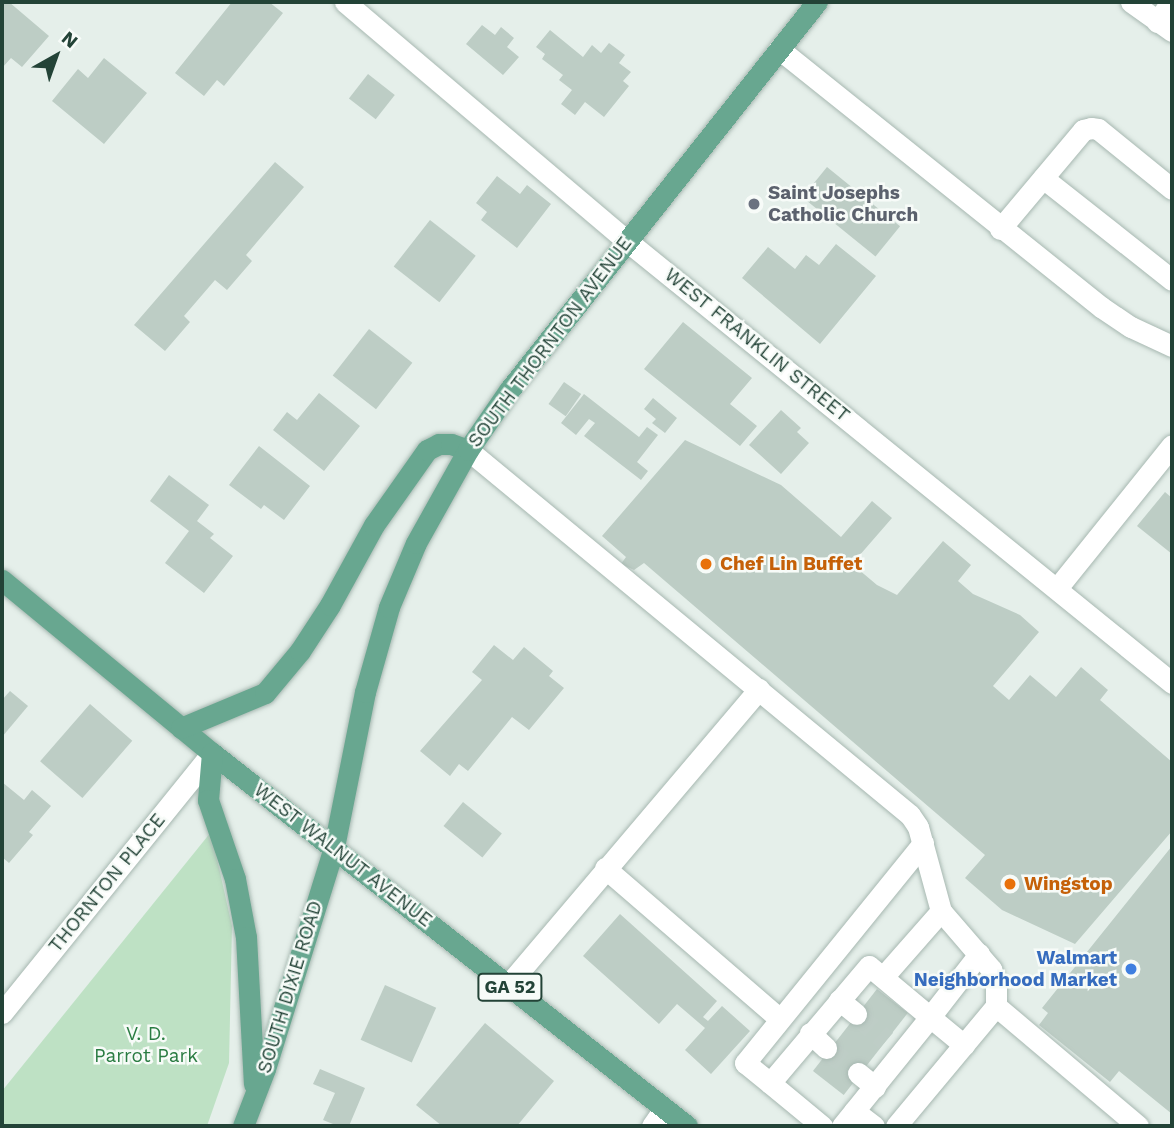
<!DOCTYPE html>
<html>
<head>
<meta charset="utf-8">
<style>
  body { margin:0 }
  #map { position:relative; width:1174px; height:1128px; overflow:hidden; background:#e5efea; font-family:"Work Sans",sans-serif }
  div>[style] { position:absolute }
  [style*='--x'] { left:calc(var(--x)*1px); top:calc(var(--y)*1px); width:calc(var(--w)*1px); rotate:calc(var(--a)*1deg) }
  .green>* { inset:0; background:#bee1c4 }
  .building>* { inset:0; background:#bdcdc5; transform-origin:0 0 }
  .minor-tunnel>* { height:21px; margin-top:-10.5px; transform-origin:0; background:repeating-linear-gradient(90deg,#becdc6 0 21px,transparent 0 31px) }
  .roads { filter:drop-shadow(0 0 2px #a7b8b1) drop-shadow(0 0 2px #a7b8b1) }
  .minor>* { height:21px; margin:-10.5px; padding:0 10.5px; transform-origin:10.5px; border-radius:10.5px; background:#fff }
  .major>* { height:21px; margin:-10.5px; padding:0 10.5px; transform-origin:10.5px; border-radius:10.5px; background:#68a790 }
  .dots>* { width:19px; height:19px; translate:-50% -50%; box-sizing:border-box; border:4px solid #f7fbf8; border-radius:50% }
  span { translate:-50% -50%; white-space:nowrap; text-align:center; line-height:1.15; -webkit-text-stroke:5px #f7fbf8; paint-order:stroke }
  .shield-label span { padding:2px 5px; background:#f7fbf8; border:2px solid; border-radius:5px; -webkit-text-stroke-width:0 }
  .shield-label { font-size:18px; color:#234337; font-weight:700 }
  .worship-label { font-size:19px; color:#5b616d; font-weight:700 }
  .left { translate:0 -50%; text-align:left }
  .street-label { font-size:19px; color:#234337 }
  .food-label { font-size:19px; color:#c56008; font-weight:700 }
  .shop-label { font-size:19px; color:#366cbe; font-weight:700 }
  .right { translate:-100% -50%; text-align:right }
  .park-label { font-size:19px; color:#2a7c42 }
  .frame { position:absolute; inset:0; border:4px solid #234337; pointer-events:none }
  .north { position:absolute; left:21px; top:21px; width:70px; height:70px; -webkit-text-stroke:5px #f7fbf8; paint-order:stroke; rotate:40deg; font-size:19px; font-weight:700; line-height:28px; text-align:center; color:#234337 }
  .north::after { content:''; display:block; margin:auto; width:24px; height:32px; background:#234337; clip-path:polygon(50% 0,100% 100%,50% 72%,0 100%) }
</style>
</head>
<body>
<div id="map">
  <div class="green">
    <div style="clip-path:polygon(211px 832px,232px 926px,229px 1063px,207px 1126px,2px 1126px,2px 1091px)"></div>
  </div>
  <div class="building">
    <div style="clip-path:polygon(2px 2px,9px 2px,49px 36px,22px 67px,11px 58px,2px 68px)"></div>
    <div style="clip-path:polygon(232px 2px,269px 2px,283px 13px,224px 86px,217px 80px,204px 96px,175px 73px)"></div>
    <div style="clip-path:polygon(482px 25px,495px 35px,501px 27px,514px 38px,507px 47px,519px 57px,503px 75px,466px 44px)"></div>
    <div style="clip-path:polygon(550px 30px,583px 57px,592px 45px,601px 53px,609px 43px,625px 55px,619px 63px,631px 72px,623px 81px,629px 86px,604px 117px,585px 102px,575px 115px,561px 104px,572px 90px,559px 80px,563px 75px,542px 59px,545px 54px,536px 47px)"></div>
    <div style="clip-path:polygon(104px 58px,147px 93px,104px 144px,52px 101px,78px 69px,88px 78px)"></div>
    <div style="left:368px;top:74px;width:34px;height:31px;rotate:38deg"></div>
    <div style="clip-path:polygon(275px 162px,304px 187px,246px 255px,252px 261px,227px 290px,215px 280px,184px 316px,190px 322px,165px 351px,134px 325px)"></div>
    <div style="left:827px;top:167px;width:94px;height:39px;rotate:39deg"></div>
    <div style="clip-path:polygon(497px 176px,520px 194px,527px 185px,551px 204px,517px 248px,481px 220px,487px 212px,476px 203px)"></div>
    <div style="left:430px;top:220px;width:58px;height:59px;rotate:38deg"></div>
    <div style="clip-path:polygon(836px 244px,876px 276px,820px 344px,742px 278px,768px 247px,795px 269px,806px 255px,819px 265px)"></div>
    <div style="clip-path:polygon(683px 322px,752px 378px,730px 404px,757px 426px,740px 446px,644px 369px)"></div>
    <div style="left:369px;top:329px;width:55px;height:59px;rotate:38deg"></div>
    <div style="left:564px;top:382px;width:21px;height:27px;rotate:35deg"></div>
    <div style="clip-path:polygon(319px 393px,360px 426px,324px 471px,273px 430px,287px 412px,297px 420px)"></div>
    <div style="clip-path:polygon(584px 394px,639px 437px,647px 427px,658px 435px,637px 462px,648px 471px,641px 480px,584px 436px,595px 423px,589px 419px,576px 435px,561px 423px)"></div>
    <div style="clip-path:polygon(653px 398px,677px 418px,665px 433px,652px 423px,656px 419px,644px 409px)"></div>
    <div style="clip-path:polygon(781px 410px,801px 428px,797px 432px,809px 443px,781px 474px,749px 445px)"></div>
    <div style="clip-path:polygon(685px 440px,781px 485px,841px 537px,872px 501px,892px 518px,852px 564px,877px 585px,897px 595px,943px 541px,971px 565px,958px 581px,973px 594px,1020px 615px,1039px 632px,993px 686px,1009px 700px,1030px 675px,1056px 697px,1081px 667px,1108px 690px,1100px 700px,1172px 762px,1172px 831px,1075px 944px,1002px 910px,965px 878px,985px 855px,644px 563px,634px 570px,621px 564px,626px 557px,602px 536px)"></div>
    <div style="clip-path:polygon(259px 446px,310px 486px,284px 520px,264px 505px,261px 509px,229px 485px)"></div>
    <div style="clip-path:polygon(169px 475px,209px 505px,197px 521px,214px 534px,210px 538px,233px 556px,204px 593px,165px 563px,189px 531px,150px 501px)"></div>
    <div style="clip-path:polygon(1165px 492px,1172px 498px,1172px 554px,1137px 526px)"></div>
    <div style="clip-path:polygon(494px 645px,513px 660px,524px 647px,553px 671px,549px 676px,564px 688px,529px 730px,512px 717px,468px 771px,459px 764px,450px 776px,420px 751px,482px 680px,472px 672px)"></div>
    <div style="clip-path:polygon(10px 691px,28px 706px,2px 737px,2px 700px)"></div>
    <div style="left:90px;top:704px;width:56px;height:76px;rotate:41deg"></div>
    <div style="clip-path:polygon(2px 782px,24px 800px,32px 790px,51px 806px,29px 832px,33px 835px,9px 863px,2px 857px)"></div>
    <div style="left:463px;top:802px;width:50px;height:31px;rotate:39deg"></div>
    <div style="clip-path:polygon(1172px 846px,1172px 1114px,1119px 1071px,1110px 1082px,1039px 1025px,1048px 1013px,1042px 1008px)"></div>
    <div style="clip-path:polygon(620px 914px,717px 1001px,703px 1017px,708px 1021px,722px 1006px,750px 1031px,711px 1074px,685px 1050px,705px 1028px,677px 1004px,659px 1024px,583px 956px)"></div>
    <div style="left:385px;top:985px;width:56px;height:60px;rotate:24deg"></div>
    <div style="left:877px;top:989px;width:39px;height:104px;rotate:38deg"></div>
    <div style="clip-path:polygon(485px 1023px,554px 1081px,517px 1126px,442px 1126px,416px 1105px)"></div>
    <div style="clip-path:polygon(320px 1069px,365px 1088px,349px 1126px,338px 1126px,323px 1120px,335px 1093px,313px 1084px)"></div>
  </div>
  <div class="minor-tunnel">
    <div style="--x:856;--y:1014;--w:40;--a:41"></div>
    <div style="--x:826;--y:1048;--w:41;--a:38"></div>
  </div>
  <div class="roads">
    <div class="minor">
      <div style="--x:345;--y:2;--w:370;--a:40.3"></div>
      <div style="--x:627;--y:241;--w:702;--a:39.04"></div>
      <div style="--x:1131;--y:2;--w:50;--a:35.3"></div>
      <div style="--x:1157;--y:22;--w:24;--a:-55"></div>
      <div style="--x:779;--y:49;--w:413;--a:38.7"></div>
      <div style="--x:1101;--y:307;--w:36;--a:34"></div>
      <div style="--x:1131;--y:327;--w:45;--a:24.9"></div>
      <div style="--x:1043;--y:178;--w:164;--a:38.3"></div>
      <div style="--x:1000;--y:229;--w:129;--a:-50"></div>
      <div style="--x:1083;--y:130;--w:8;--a:-14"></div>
      <div style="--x:1091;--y:128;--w:7;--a:8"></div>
      <div style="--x:1098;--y:129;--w:95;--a:39"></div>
      <div style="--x:468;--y:450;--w:573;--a:39.55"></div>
      <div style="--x:910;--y:815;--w:14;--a:56"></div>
      <div style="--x:918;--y:827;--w:87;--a:74.7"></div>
      <div style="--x:941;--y:911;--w:77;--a:49.2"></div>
      <div style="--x:991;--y:969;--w:16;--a:72"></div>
      <div style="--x:996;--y:984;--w:22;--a:90"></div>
      <div style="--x:996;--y:1006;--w:156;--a:129.8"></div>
      <div style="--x:1058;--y:587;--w:182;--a:-51.2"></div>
      <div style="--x:605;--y:868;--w:231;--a:40.8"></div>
      <div style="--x:883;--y:977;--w:88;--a:-48.7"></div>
      <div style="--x:508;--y:985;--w:388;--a:-49.7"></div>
      <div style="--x:839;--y:1000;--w:22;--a:39"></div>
      <div style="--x:996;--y:1006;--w:186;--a:40.2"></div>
      <div style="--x:2;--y:1013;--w:334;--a:-51.1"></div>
      <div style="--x:810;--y:1033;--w:22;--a:43"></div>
      <div style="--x:858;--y:1073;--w:22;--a:39"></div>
      <div style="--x:770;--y:1083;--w:32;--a:-141"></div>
      <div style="--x:745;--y:1063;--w:283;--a:-51"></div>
      <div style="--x:854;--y:1111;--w:25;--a:37"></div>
      <div style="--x:652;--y:1126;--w:21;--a:-55"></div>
      <div style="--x:822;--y:1126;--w:67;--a:-140.4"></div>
      <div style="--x:770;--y:1083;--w:153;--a:-49.8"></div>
      <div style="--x:869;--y:966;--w:80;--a:39.9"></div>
      <div style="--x:930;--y:1017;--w:80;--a:-52.1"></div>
      <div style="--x:842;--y:1126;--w:140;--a:-51.1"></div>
      <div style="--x:930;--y:1017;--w:44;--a:39.5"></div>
    </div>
    <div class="major">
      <div style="--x:2;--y:580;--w:272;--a:39.5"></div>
      <div style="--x:212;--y:753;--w:604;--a:38.14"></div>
      <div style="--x:181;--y:728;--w:91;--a:-22.6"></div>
      <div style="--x:265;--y:693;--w:55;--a:-50.2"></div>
      <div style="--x:300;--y:651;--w:55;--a:-56.9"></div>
      <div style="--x:330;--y:605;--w:91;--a:-61.2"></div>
      <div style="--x:374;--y:525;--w:92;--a:-54.8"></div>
      <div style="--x:427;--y:450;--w:13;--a:-27"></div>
      <div style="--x:439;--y:444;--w:12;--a:0"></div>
      <div style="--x:451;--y:444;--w:18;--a:19"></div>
      <div style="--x:212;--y:753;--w:47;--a:94.9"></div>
      <div style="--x:208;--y:800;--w:83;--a:71.1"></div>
      <div style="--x:235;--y:879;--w:59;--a:79.3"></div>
      <div style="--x:246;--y:937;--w:147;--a:86.9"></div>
      <div style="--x:243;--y:1126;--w:61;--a:-68.9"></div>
      <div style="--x:265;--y:1069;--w:232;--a:-72.7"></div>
      <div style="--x:334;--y:847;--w:158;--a:-78.7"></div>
      <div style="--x:365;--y:692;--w:88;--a:-74.2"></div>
      <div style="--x:389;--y:607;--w:69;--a:-67.1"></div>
      <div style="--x:416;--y:543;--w:107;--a:-60.8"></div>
      <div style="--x:468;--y:450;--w:74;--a:-55.5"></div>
      <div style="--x:510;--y:389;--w:494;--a:-51.6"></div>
    </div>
  </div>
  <div class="dots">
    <div style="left:754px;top:204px;background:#6b7280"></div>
    <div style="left:706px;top:564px;background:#e8710a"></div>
    <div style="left:1010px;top:884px;background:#e8710a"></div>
    <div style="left:1131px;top:969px;background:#3f7fe0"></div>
  </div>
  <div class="shield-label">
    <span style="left:510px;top:987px">GA 52</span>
  </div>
  <div class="worship-label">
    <span class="left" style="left:768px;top:204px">Saint Josephs<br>Catholic Church</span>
  </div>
  <div class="street-label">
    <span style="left:550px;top:342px;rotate:-53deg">SOUTH THORNTON AVENUE</span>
    <span style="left:757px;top:345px;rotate:39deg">WEST FRANKLIN STREET</span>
    <span style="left:343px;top:855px;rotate:38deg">WEST WALNUT AVENUE</span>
    <span style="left:107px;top:883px;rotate:-51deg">THORNTON PLACE</span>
    <span style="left:290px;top:987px;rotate:-73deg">SOUTH DIXIE ROAD</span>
  </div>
  <div class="food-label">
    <span class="left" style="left:720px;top:564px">Chef Lin Buffet</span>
    <span class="left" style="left:1024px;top:884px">Wingstop</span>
  </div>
  <div class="shop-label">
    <span class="right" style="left:1117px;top:969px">Walmart<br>Neighborhood Market</span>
  </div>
  <div class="park-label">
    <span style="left:146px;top:1045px">V. D.<br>Parrot Park</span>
  </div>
  <div class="frame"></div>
  <div class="north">N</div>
</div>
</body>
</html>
